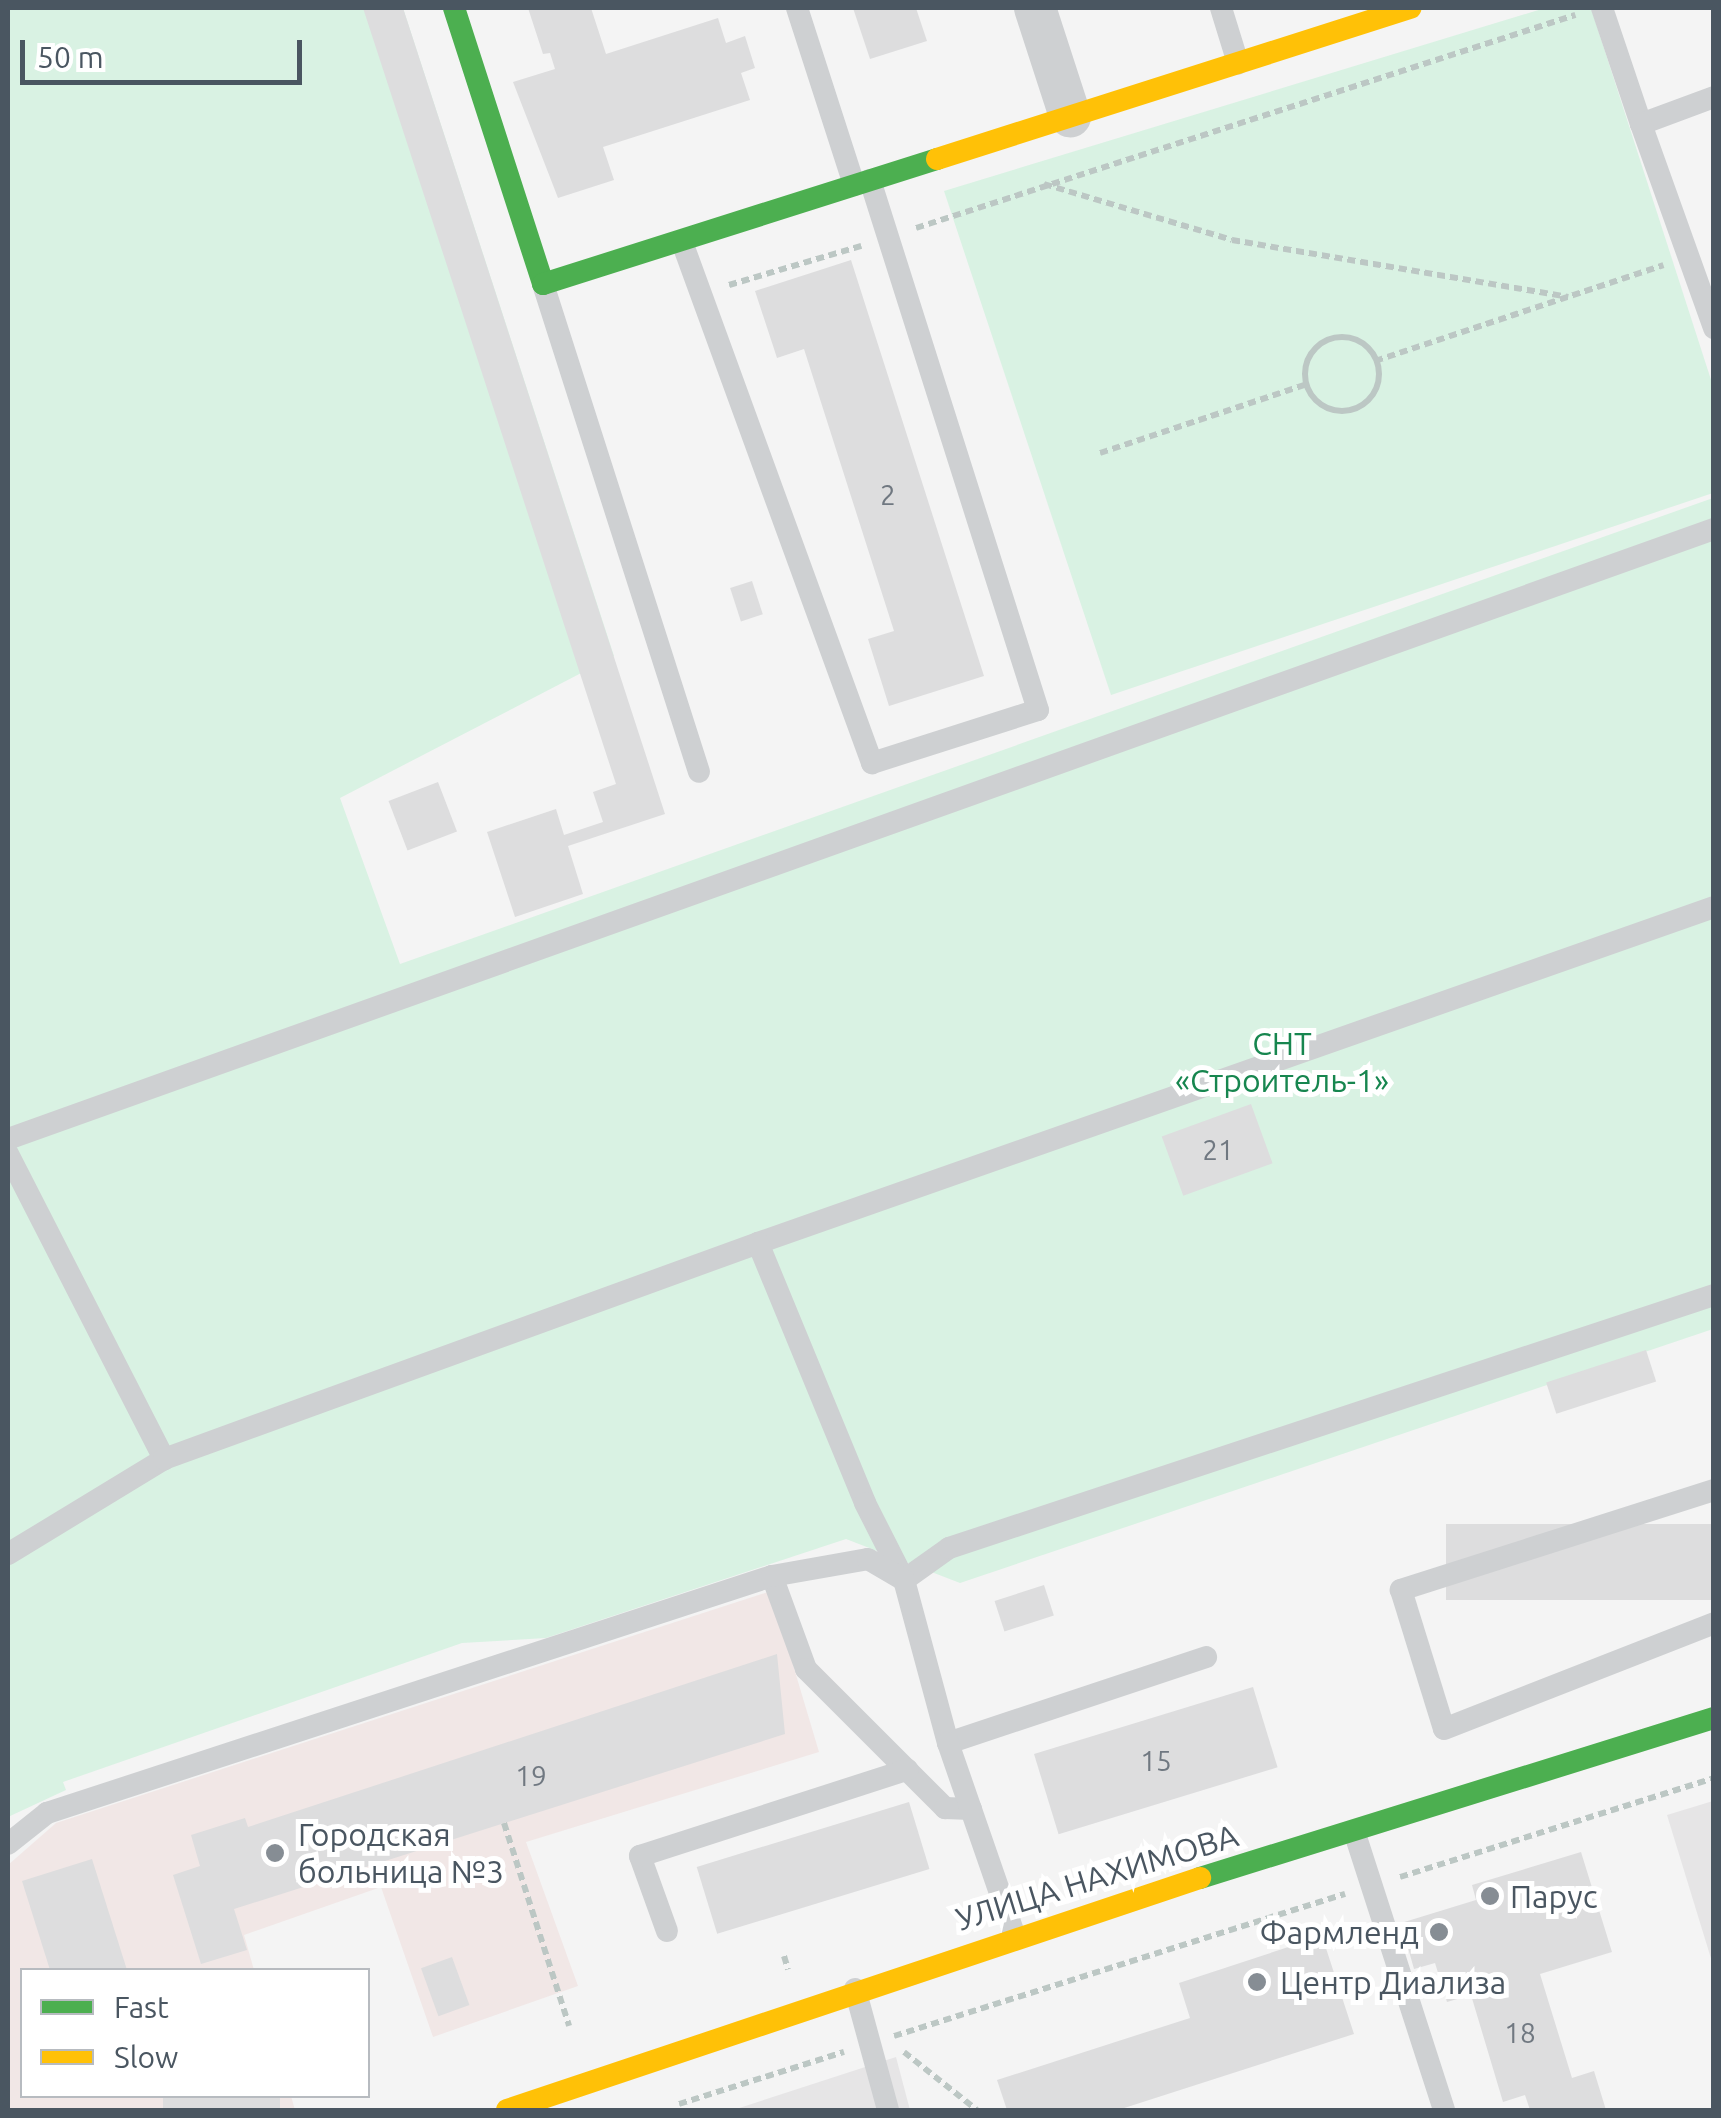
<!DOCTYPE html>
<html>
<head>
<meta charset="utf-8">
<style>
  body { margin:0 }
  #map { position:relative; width:1721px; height:2118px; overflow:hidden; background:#f4f4f4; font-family:Ubuntu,sans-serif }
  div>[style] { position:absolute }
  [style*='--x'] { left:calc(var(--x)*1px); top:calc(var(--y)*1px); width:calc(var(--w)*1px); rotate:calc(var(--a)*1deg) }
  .education>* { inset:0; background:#e6e5e6 }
  .medical>* { inset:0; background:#f1e7e6 }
  .green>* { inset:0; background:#d9f2e3 }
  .building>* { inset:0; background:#ddddde; transform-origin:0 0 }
  .path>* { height:6px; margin-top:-3px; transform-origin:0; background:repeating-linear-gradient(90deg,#bcc7c4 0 8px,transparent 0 13px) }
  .path>.ring { margin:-3px; padding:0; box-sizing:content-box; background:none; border:6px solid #bcc7c4; border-radius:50% }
  .lane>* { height:22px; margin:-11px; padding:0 11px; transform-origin:11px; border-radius:11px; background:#ced0d2 }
  .street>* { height:42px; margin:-21px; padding:0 21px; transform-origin:21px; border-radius:21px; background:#ced0d2 }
  .fast>* { height:22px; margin:-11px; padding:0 11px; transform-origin:11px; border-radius:11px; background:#4caf50 }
  .slow>* { height:22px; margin:-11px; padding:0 11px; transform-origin:11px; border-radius:11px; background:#ffc107 }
  .dots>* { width:28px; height:28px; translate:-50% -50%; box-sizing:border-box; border:5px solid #fff; border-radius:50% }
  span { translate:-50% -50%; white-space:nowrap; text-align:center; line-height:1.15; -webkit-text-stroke:10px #fff; paint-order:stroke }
  .number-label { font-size:28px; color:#707881 }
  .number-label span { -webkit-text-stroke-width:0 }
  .park-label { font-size:32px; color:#17864f }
  .poi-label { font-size:32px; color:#4a5661 }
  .left { translate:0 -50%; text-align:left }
  .right { translate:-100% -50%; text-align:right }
  .street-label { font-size:32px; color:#4a5661 }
  .frame { position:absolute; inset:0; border:10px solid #4a5661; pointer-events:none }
  .legend { position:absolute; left:20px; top:1968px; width:350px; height:130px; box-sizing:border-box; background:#fff; border:2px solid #b7bbc0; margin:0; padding:12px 18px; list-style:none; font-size:30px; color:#4a5661 }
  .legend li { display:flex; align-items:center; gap:20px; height:50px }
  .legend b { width:50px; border:2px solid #b7bbc0 }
  .scale { position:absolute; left:20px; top:40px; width:282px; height:45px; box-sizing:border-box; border:5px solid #4a5661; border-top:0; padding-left:12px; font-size:30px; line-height:35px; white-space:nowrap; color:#4a5661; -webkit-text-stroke:8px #fff; paint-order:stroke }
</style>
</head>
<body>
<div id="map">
  <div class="education">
    <div style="clip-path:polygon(1713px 1801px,1714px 1801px,1713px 1965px,1667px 1815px)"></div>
    <div style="clip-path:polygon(896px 2057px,910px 2110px,733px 2110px)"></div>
  </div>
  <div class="medical">
    <div style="clip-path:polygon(771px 1591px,819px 1752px,526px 1842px,578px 1986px,433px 2037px,381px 1887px,244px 1935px,254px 1970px,22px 1970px,22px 2096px,291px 2096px,295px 2110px,8px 2110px,8px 1865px,56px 1823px)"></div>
  </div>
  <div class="green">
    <div style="clip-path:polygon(8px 8px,403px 8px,614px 656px,340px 798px,400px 964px,1713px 498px,1713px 1329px,960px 1583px,846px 1539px,546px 1638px,462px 1643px,63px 1782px,66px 1790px,8px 1817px)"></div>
    <div style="clip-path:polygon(1545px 8px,1591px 8px,1713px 386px,1713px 493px,1111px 695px,944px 191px)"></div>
  </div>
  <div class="building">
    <div style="clip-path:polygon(363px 8px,403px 8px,665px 814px,568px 846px,583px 894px,515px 917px,487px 832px,556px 809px,564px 835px,603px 822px,593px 792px,616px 784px)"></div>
    <div style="clip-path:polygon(528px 8px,591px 8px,606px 54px,718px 18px,726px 43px,745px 36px,755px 68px,741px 73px,750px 100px,603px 147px,614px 180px,558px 198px,513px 82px,555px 69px,550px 53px,543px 54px)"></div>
    <div style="clip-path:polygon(853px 8px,916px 8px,927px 41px,870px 59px)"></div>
    <div style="clip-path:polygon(851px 260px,984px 676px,889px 706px,868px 639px,894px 631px,804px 349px,777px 358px,755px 291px)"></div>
    <div style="left:752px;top:581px;width:35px;height:23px;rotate:72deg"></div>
    <div style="left:438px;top:782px;width:53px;height:53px;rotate:69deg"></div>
    <div style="left:1251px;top:1104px;width:63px;height:95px;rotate:70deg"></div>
    <div style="left:1646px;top:1350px;width:33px;height:105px;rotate:72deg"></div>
    <div style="left:1714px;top:1524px;width:76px;height:268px;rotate:90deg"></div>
    <div style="left:1044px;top:1585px;width:32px;height:52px;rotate:72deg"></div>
    <div style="clip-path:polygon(777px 1654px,785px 1734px,234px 1909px,247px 1950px,201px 1964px,173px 1875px,200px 1866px,191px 1835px,245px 1818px,248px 1827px)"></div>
    <div style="left:1253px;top:1687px;width:84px;height:229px;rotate:73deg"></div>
    <div style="left:909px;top:1802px;width:70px;height:222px;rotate:73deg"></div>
    <div style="clip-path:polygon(1581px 1852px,1612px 1952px,1540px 1974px,1572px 2078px,1594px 2071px,1606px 2110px,1530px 2110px,1525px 2095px,1503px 2102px,1471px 1995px,1447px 2002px,1435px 1963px,1414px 1969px,1401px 1923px,1476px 1900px,1472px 1885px)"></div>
    <div style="clip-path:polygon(92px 1859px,127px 1970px,50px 1970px,22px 1881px)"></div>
    <div style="clip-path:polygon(1322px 1936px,1354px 2034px,1118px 2110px,1007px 2110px,997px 2080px,1190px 2018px,1179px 1983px)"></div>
    <div style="left:452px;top:1957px;width:51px;height:33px;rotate:70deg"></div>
    <div style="left:163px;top:2096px;width:117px;height:15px"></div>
  </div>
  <div class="path">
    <div style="--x:1044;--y:184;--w:196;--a:16.6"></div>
    <div style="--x:1232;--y:240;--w:341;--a:9.6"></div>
    <div style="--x:916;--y:228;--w:693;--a:-17.91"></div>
    <div style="--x:729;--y:285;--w:138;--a:-16.5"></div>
    <div class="ring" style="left:1305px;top:337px;width:68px;height:68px"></div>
    <div style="--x:1375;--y:361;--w:304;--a:-18.4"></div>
    <div style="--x:1100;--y:453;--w:218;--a:-18.4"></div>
    <div style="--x:504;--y:1823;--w:213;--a:72.2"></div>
    <div style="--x:1400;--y:1877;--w:329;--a:-17.5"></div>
    <div style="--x:784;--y:1956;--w:14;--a:73"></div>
    <div style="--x:894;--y:2036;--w:473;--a:-17.5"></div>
    <div style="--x:904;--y:2052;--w:93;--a:38.5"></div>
    <div style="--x:679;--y:2104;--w:173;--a:-17.5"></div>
  </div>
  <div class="lane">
    <div style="--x:797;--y:8;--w:186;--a:72.1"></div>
    <div style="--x:1221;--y:8;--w:58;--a:72.8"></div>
    <div style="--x:1602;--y:8;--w:122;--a:71.4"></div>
    <div style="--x:1714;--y:97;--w:78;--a:159.7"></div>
    <div style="--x:1641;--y:124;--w:217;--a:70.3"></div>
    <div style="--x:682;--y:242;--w:555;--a:69.96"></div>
    <div style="--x:872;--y:763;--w:174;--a:-17.7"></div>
    <div style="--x:1038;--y:710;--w:556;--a:-107.59"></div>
    <div style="--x:543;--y:284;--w:512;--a:72.27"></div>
    <div style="--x:8;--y:1139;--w:1812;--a:-19.68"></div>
    <div style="--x:8;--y:1154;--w:343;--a:62.9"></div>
    <div style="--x:758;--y:1243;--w:1013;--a:-19.36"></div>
    <div style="--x:1714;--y:1490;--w:329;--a:162.3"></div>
    <div style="--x:1401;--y:1590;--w:145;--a:72.8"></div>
    <div style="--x:1444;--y:1729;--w:290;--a:-21.4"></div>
    <div style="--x:8;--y:1554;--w:183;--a:-31.3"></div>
    <div style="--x:164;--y:1459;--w:632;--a:-19.98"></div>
    <div style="--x:758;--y:1243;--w:281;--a:67.6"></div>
    <div style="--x:865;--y:1503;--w:86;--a:63.1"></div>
    <div style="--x:904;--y:1580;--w:55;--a:-35.4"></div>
    <div style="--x:949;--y:1548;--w:806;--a:-18.3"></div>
    <div style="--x:772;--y:1576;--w:99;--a:69.9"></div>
    <div style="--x:806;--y:1669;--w:197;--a:45"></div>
    <div style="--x:945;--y:1808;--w:26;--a:2"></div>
    <div style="--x:948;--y:1743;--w:272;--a:-18.4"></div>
    <div style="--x:1354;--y:1831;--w:293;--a:72.1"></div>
    <div style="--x:8;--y:1844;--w:50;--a:-38.5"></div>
    <div style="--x:47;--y:1813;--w:763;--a:-18.1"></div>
    <div style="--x:772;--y:1576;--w:97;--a:-10"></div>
    <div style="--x:868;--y:1559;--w:42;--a:30.3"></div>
    <div style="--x:904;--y:1580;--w:169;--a:74.9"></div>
    <div style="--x:948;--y:1743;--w:204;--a:70.9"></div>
    <div style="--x:667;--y:1931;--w:80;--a:-109.8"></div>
    <div style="--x:640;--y:1856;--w:281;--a:-17.9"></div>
    <div style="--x:855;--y:1989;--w:125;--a:74.7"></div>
  </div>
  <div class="street">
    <div style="--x:1035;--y:8;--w:114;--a:72"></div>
  </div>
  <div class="fast">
    <div style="--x:454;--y:8;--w:290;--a:72.1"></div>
    <div style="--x:543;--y:284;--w:413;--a:-17.6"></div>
    <div style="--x:1200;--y:1878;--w:538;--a:-17.29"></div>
  </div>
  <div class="slow">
    <div style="--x:937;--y:159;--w:497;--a:-17.7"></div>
    <div style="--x:507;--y:2110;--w:731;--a:-18.51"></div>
  </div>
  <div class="dots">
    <div style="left:275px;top:1853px;background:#868d94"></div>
    <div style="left:1490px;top:1896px;background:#868d94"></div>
    <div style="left:1439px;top:1932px;background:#868d94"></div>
    <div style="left:1257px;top:1982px;background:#868d94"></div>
  </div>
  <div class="number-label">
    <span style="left:888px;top:495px">2</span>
    <span style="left:1218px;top:1150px">21</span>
    <span style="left:1156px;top:1761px">15</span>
    <span style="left:531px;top:1776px">19</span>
    <span style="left:1520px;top:2033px">18</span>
  </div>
  <div class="park-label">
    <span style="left:1282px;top:1062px">СНТ<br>«Строитель-1»</span>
  </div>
  <div class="poi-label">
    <span class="left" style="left:298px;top:1853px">Городская<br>больница №3</span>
    <span class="left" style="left:1510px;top:1896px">Парус</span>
    <span class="right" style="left:1419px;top:1932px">Фармленд</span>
    <span class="left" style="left:1280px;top:1982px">Центр Диализа</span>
  </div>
  <div class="street-label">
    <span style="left:1097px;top:1877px;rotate:-17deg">УЛИЦА НАХИМОВА</span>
  </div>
  <div class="frame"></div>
  <ul class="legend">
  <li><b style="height:12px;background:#4caf50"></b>Fast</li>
  <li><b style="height:12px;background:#ffc107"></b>Slow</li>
  </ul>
  <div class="scale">50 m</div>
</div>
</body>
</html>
